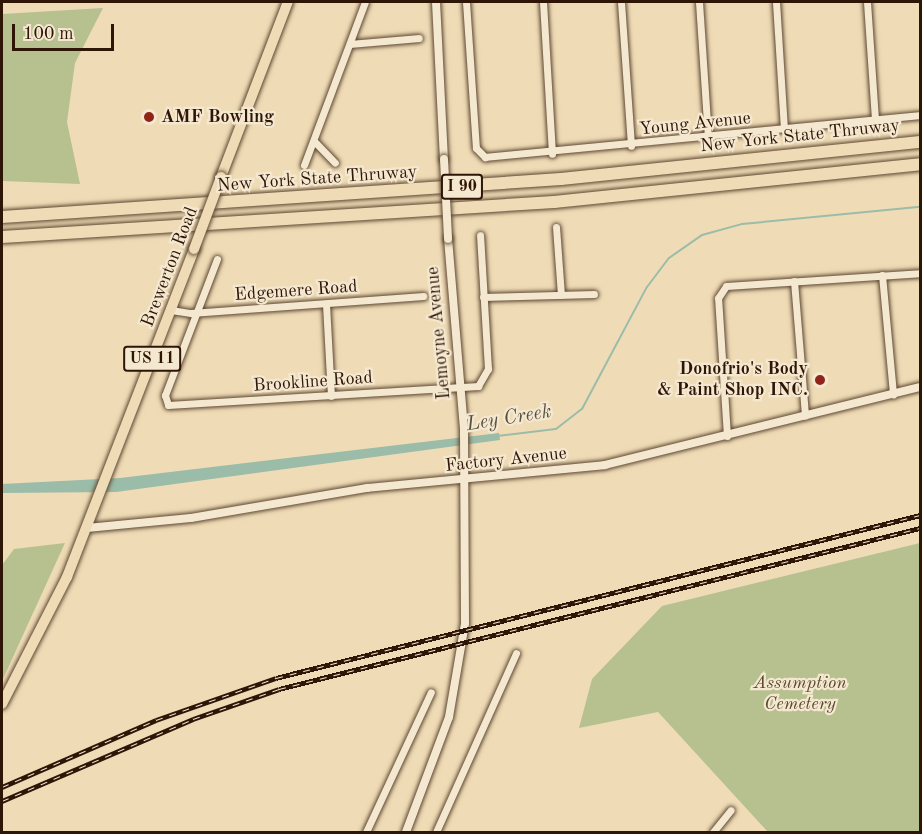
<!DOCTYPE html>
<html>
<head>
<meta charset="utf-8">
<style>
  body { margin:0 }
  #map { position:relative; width:922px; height:834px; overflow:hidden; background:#efdcb6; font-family:"Old Standard TT",serif }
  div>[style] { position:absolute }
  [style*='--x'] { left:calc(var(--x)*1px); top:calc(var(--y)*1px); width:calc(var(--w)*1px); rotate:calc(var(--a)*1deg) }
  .green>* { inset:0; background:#b7c08f }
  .water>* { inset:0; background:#9bbca8 }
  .stream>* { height:2px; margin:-1px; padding:0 1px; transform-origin:1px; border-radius:1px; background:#9bbca8 }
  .roads { filter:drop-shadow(0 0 2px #5e4732) drop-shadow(0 0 2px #5e4732) }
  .minor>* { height:7px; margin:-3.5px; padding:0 3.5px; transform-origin:3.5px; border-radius:3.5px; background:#f5e8d0 }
  .tertiary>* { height:8px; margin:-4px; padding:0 4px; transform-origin:4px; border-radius:4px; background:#f5e8d0 }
  .primary>* { height:10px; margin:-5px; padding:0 5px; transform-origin:5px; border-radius:5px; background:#efdcb6 }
  .motorway>* { height:12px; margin:-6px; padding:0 6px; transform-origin:6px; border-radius:6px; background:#efdcb6 }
  .rail>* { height:4.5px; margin-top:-2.25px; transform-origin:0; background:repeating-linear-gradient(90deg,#f5e8d0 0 7px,#2e1506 0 14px); box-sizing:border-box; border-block:2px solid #2e1506 }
  .bridges { filter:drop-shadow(0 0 2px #5e4732) drop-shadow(0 0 2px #5e4732) }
  .tertiary-bridge>* { height:8px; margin:-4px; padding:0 4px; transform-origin:4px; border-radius:4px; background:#f5e8d0 }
  .primary-bridge>* { height:10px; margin:-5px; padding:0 5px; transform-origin:5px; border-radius:5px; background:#efdcb6 }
  .dots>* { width:16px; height:16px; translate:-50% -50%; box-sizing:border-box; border:3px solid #f5e8d0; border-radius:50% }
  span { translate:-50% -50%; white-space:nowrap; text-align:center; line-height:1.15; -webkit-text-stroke:4.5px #f5e8d0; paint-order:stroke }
  .shield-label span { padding:2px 4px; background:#f5e8d0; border:2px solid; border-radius:4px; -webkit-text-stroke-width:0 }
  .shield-label { font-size:16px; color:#2e1506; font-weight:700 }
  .poi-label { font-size:18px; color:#2e1506; font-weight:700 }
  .left { translate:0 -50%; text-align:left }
  .right { translate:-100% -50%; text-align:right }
  .street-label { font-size:18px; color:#2e1506 }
  .park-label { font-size:18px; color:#57482f; font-style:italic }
  .water-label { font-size:20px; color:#544f3f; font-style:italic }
  .frame { position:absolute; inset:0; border:3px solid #2e1506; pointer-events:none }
  .scale { position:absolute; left:12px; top:24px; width:102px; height:27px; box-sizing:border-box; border:3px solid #2e1506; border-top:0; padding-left:8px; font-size:18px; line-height:21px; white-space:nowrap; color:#2e1506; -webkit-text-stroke:4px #f5e8d0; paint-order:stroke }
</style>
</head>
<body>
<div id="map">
  <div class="green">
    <div style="clip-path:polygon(103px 8px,75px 63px,67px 122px,80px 184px,2px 181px,2px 14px)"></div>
    <div style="clip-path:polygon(65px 543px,2px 681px,2px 565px,14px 549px)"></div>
    <div style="clip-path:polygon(920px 543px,920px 832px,768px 832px,658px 712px,579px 728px,592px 679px,662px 606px)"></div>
  </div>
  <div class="water">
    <div style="clip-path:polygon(499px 433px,500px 440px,116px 492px,2px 493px,2px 484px,120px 478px)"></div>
  </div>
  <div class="stream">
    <div style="--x:497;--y:436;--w:59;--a:-6.8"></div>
    <div style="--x:556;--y:429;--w:33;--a:-38"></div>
    <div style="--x:582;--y:409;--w:138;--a:-62"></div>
    <div style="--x:647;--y:287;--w:36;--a:-53"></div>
    <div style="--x:669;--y:258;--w:40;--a:-34.9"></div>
    <div style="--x:702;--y:235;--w:41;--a:-15.4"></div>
    <div style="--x:742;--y:224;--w:179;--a:-5.5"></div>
  </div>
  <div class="roads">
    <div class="minor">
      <div style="--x:466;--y:2;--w:146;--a:86.1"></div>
      <div style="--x:476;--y:148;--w:13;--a:45"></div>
      <div style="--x:485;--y:157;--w:437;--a:-5.5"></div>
      <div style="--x:543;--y:2;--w:152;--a:86.6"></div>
      <div style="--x:621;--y:2;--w:144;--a:86"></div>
      <div style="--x:699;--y:2;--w:135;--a:86.2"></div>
      <div style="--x:776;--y:2;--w:127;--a:86.4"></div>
      <div style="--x:867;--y:2;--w:117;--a:86.1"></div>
      <div style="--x:350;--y:44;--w:69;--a:-5"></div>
      <div style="--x:314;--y:141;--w:30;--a:46"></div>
      <div style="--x:304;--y:165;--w:174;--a:-69.5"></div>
      <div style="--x:556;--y:227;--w:68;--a:85.8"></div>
      <div style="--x:217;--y:259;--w:146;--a:110.9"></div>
      <div style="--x:165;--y:395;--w:10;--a:73"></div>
      <div style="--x:168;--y:405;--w:311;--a:-3.5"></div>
      <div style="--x:478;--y:386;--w:20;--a:-60"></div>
      <div style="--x:488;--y:369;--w:134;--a:-93.4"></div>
      <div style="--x:882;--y:275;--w:120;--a:84.7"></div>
      <div style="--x:794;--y:281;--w:135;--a:85.3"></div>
      <div style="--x:483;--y:297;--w:111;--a:-1.5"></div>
      <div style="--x:326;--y:304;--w:92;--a:86.9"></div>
      <div style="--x:171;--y:310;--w:20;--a:9"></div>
      <div style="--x:191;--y:313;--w:233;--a:-4.2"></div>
      <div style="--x:727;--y:436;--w:138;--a:-93.7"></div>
      <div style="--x:718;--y:298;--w:14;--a:-56"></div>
      <div style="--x:726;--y:286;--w:194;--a:-3.8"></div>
      <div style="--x:366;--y:832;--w:154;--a:-65.1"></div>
      <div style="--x:436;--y:832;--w:196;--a:-65.9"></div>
      <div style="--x:713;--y:832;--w:28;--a:-51"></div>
    </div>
    <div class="tertiary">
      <div style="--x:436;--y:2;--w:157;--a:87.1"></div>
      <div style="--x:87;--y:528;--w:104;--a:-5.5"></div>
      <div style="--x:191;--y:518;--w:179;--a:-9.7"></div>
      <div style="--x:367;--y:488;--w:239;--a:-5.5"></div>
      <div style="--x:605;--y:465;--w:325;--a:-13.9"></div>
      <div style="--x:406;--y:832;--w:123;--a:-69.5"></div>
      <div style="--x:449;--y:717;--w:95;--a:-80.3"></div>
      <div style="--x:465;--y:623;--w:194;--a:-90.3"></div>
      <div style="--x:464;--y:429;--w:191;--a:-94.8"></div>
    </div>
    <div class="primary">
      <div style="--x:221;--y:177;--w:187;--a:-69.1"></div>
      <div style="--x:2;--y:704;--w:143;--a:-62.9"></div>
      <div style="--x:67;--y:577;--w:352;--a:-68.8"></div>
    </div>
    <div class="motorway">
      <div style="--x:2;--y:217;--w:560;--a:-3.89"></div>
      <div style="--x:561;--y:179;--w:361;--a:-5.9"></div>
      <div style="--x:2;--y:237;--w:553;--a:-3.63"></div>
      <div style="--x:554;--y:202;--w:368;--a:-5.9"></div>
    </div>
  </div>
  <div class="rail">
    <div style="--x:2;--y:787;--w:168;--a:-23.5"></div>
    <div style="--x:156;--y:720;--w:127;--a:-19.3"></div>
    <div style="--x:276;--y:678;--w:664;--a:-14.2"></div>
    <div style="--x:2;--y:801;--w:208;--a:-23.2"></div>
    <div style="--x:193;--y:719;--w:91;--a:-19.2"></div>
    <div style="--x:279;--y:689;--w:661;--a:-14.1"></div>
  </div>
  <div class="bridges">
    <div class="tertiary-bridge">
      <div style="--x:444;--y:159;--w:80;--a:87.1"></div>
    </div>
    <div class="primary-bridge">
      <div style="--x:194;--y:249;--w:77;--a:-69.4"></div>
    </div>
  </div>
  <div class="dots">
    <div style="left:149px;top:117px;background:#8f2418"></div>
    <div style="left:820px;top:380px;background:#8f2418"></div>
  </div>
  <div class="shield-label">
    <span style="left:462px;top:187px">I 90</span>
    <span style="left:152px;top:359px">US 11</span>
  </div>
  <div class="poi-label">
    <span class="left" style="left:161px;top:117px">AMF Bowling</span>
    <span class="right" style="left:808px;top:380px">Donofrio's Body<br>&amp; Paint Shop INC.</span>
  </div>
  <div class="street-label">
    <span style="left:695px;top:124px;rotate:-6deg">Young Avenue</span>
    <span style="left:800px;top:136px;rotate:-6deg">New York State Thruway</span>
    <span style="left:317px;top:179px;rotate:-4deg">New York State Thruway</span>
    <span style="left:170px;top:267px;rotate:-69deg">Brewerton Road</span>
    <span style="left:296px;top:291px;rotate:-4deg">Edgemere Road</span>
    <span style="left:439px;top:333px;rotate:-95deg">Lemoyne Avenue</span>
    <span style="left:313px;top:382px;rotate:-4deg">Brookline Road</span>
    <span style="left:506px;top:460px;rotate:-6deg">Factory Avenue</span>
  </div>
  <div class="park-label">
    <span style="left:800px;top:694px">Assumption<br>Cemetery</span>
  </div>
  <div class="water-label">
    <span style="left:509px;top:419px;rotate:-9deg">Ley Creek</span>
  </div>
  <div class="frame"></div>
  <div class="scale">100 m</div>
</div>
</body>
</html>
